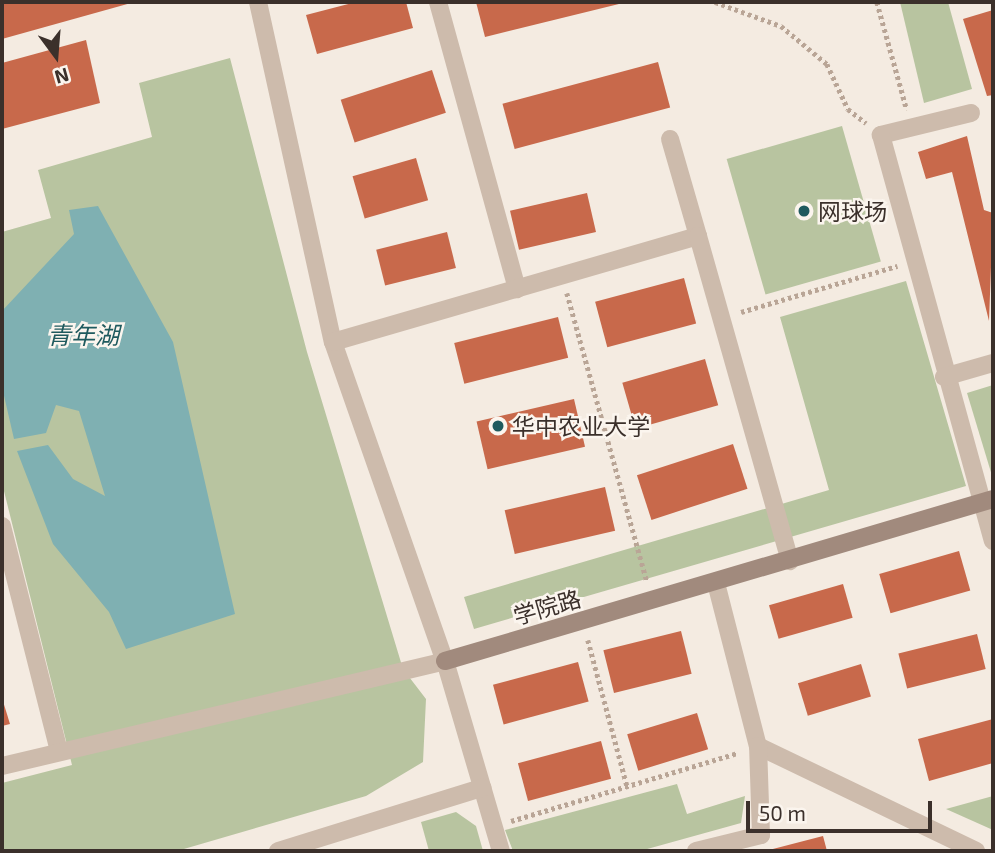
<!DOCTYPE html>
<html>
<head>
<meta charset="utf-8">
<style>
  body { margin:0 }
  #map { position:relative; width:995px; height:853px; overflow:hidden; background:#f4ebe1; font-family:"Exo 2","Noto Sans SC",sans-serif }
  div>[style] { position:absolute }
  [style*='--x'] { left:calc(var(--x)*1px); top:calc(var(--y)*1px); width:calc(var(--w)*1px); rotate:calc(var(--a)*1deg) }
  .green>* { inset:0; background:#b8c4a0; transform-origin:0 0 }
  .water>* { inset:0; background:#7fb0b2 }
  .building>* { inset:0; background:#c8694b; transform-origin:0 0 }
  .path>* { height:4.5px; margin-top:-2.25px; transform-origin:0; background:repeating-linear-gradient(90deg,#b9a596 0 3.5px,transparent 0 7px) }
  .street>* { height:18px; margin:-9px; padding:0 9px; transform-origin:9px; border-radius:9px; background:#cdbbac }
  .secondary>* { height:18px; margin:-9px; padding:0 9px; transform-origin:9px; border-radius:9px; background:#a18a7d }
  .dots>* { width:19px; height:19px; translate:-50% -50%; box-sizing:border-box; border:4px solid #fbf5ee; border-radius:50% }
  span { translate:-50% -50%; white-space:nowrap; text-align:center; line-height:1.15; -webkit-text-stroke:5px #fbf5ee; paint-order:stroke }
  .poi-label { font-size:23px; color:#3b302b }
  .left { translate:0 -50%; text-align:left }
  .street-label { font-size:23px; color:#3b302b }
  .water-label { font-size:24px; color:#1f5a5e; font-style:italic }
  .frame { position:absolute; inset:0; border:4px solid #3b302b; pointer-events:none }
  .north { position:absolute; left:21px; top:21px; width:70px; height:70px; -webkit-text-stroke:5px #fbf5ee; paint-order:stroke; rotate:164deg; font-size:19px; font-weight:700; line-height:28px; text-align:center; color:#3b302b }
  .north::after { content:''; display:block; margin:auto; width:24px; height:32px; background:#3b302b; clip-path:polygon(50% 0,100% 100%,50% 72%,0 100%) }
  .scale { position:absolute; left:746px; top:801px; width:186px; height:32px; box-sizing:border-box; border:4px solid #3b302b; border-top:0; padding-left:9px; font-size:21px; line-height:24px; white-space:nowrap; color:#3b302b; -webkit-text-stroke:5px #fbf5ee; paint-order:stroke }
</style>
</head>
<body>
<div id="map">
  <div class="green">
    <div style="clip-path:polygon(900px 2px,948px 2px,972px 89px,924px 103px)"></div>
    <div style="clip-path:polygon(230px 58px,307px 352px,403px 669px,426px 699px,423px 762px,366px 796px,177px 851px,2px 851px,2px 783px,72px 765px,2px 483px,2px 232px,51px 218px,38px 170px,152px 137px,139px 83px)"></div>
    <div style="left:842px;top:126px;width:141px;height:120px;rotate:74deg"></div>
    <div style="clip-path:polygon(906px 281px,966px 486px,474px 629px,464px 597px,829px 490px,780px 317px)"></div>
    <div style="clip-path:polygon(993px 385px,993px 479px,967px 393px)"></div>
    <div style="clip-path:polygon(677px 784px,687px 814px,745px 796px,741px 823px,640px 851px,513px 851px,505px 830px)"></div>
    <div style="clip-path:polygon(993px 796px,993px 830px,946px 809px)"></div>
    <div style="clip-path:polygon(456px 812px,476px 826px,483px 851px,429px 851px,421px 822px)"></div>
  </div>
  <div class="water">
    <div style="clip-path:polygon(98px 206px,173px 342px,235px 614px,126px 649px,109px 612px,53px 544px,17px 451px,48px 445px,73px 479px,105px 496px,79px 411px,56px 405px,46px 433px,14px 439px,2px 387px,2px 311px,74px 234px,69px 210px)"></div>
  </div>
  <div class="building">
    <div style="clip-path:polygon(2px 2px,131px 2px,131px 3px,2px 39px)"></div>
    <div style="clip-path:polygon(356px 2px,406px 2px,413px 28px,317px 54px,306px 15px)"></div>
    <div style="clip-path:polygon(476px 2px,623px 2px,623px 3px,485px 37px)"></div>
    <div style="clip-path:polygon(993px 10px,993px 95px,987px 96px,963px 19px)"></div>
    <div style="clip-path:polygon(86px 40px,100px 103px,2px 129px,2px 63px)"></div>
    <div style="left:658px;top:62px;width:47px;height:161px;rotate:75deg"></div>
    <div style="left:432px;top:70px;width:45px;height:96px;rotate:72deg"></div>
    <div style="clip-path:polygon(967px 136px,984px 210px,993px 213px,989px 321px,952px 172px,926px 179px,918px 152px)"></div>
    <div style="left:416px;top:158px;width:44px;height:66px;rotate:74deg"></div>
    <div style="left:587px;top:193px;width:40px;height:79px;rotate:77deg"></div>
    <div style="left:447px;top:232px;width:37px;height:73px;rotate:76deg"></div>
    <div style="left:684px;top:278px;width:47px;height:92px;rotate:75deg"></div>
    <div style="left:558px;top:317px;width:42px;height:107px;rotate:76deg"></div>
    <div style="left:705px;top:359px;width:48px;height:86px;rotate:74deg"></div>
    <div style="left:574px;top:399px;width:49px;height:100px;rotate:77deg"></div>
    <div style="left:733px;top:444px;width:47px;height:101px;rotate:72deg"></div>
    <div style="left:605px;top:487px;width:45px;height:103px;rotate:77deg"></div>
    <div style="left:959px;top:551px;width:41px;height:83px;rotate:74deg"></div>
    <div style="left:843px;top:584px;width:35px;height:77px;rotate:74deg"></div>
    <div style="left:681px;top:631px;width:44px;height:80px;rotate:76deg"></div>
    <div style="left:977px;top:634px;width:36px;height:81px;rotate:76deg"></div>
    <div style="left:578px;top:662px;width:41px;height:88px;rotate:75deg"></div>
    <div style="left:861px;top:664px;width:34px;height:66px;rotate:73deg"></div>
    <div style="clip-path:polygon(2px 698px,10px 724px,2px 726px)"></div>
    <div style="left:697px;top:713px;width:38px;height:73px;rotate:73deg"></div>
    <div style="clip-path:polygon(993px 719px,993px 763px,929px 781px,918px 739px)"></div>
    <div style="left:601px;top:741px;width:39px;height:86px;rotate:75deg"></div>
    <div style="clip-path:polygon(823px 836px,827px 851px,769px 851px,769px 850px)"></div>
  </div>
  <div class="path">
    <div style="--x:715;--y:2;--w:70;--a:20"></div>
    <div style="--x:781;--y:26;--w:60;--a:39.6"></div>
    <div style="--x:827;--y:64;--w:50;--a:65"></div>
    <div style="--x:848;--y:109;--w:23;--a:38"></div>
    <div style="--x:877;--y:2;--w:112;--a:74.5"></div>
    <div style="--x:567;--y:293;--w:300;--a:74.5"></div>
    <div style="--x:741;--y:312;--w:163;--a:-16.4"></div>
    <div style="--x:588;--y:640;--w:151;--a:75"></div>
    <div style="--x:511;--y:821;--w:236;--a:-16.7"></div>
  </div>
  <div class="street">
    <div style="--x:258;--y:2;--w:348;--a:77.6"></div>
    <div style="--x:333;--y:342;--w:338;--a:70.7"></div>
    <div style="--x:445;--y:661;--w:198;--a:73.6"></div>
    <div style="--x:438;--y:2;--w:298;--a:74.6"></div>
    <div style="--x:971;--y:113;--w:93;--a:166.3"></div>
    <div style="--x:881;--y:135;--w:421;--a:74.6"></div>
    <div style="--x:670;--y:139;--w:101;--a:73.9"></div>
    <div style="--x:333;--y:342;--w:380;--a:-16.2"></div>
    <div style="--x:698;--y:236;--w:338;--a:74.2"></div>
    <div style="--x:944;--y:377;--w:51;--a:-15.9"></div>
    <div style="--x:2;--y:526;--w:232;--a:75.8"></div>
    <div style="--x:716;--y:583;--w:168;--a:75.6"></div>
    <div style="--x:758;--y:746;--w:242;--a:25.7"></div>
    <div style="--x:2;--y:766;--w:455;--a:-13.3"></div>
    <div style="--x:278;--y:851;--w:214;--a:-17.2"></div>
    <div style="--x:696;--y:851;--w:67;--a:-13.8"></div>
    <div style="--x:761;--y:835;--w:89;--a:-91.9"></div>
  </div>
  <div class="secondary">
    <div style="--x:445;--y:661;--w:571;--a:-16.47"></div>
  </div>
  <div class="dots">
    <div style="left:804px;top:211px;background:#1f5a5e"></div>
    <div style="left:498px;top:426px;background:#1f5a5e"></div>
  </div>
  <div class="poi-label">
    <span class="left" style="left:818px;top:211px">网球场</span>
    <span class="left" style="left:512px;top:426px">华中农业大学</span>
  </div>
  <div class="street-label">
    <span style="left:547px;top:607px;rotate:-16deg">学院路</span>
  </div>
  <div class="water-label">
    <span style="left:83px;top:335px">青年湖</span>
  </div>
  <div class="frame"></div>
  <div class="north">N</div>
  <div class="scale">50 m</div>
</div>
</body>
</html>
